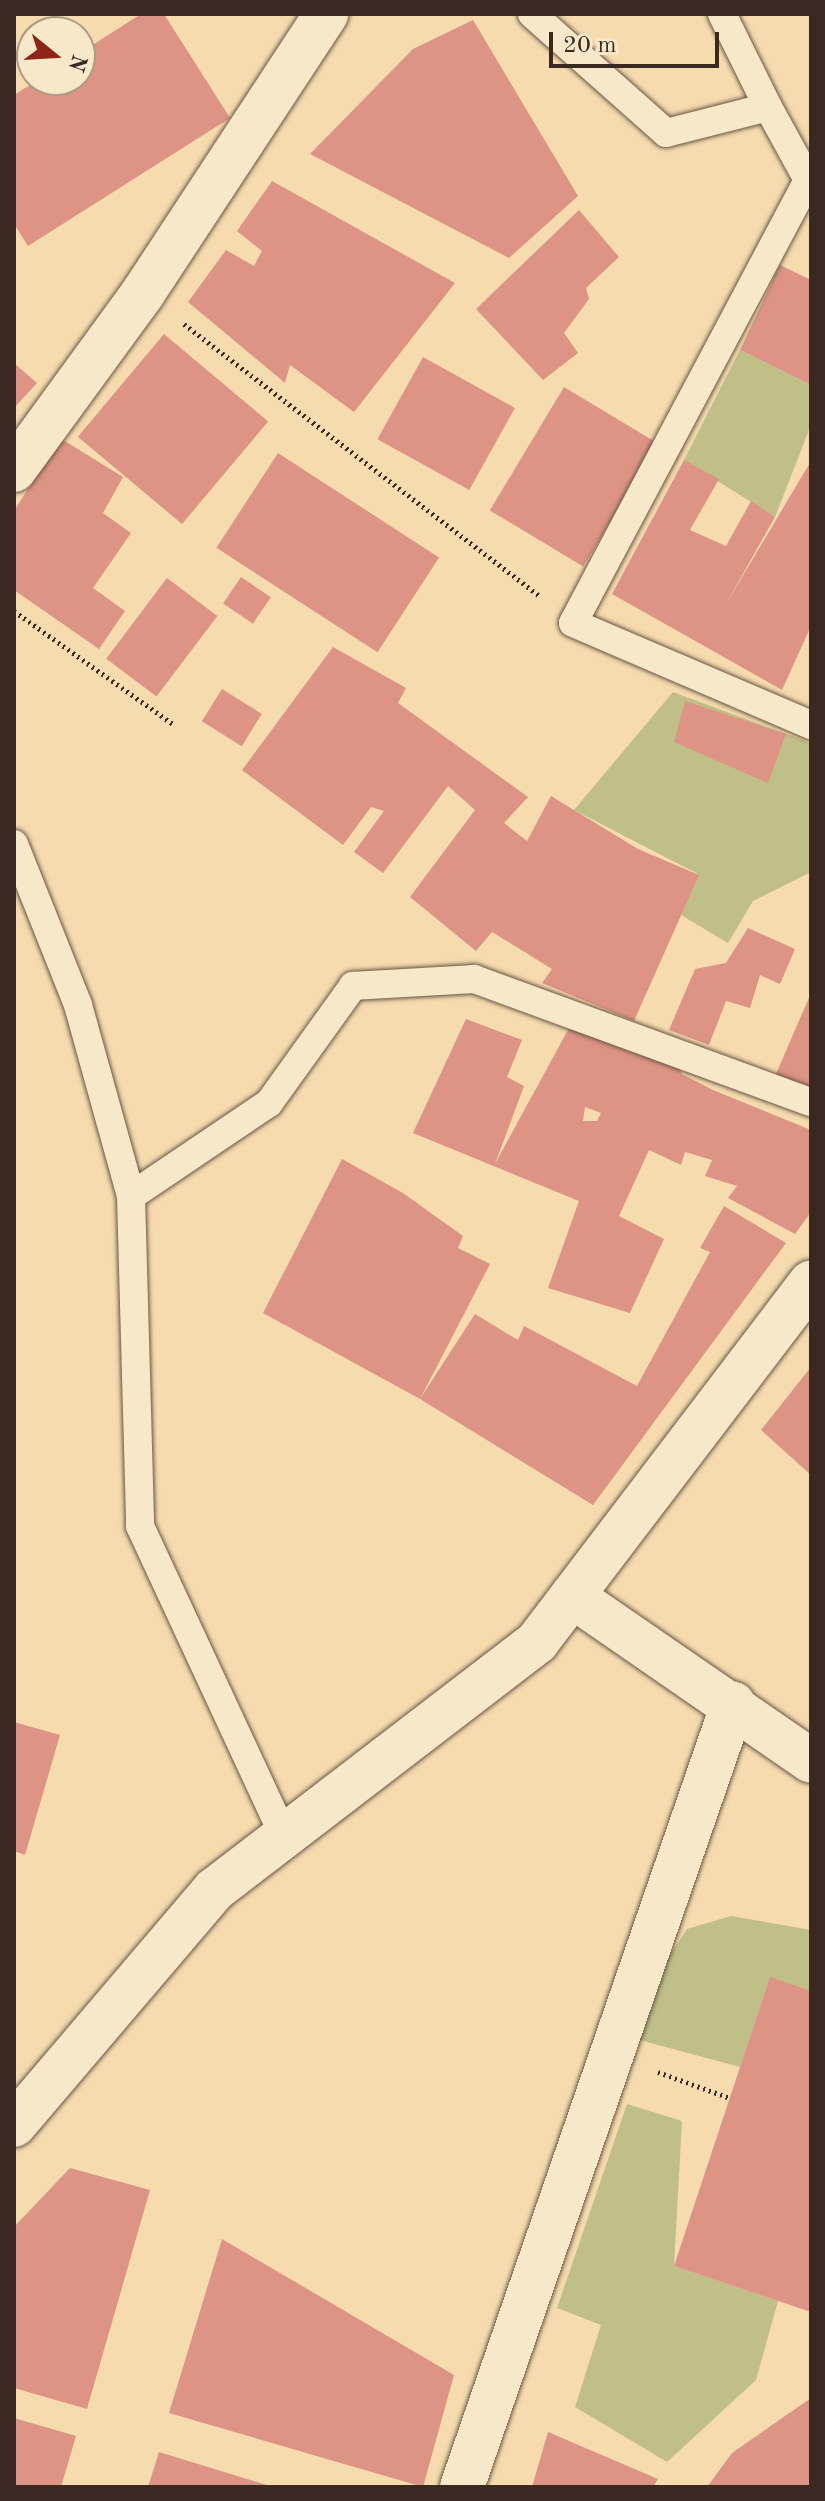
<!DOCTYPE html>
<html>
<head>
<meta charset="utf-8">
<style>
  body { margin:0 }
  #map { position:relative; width:825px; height:2501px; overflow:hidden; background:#f5dbae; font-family:"Old Standard TT",serif }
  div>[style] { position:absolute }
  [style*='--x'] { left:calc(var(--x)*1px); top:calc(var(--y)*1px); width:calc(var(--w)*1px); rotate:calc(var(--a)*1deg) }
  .green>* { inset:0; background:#c0bf88 }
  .building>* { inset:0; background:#dd9485; transform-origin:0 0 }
  .path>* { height:5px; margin-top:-2.5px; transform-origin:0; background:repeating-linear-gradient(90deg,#3a2921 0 2px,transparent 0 6px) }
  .roads { filter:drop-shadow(0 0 2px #695644) drop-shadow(0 0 2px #695644) }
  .lane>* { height:28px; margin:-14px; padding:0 14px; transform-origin:14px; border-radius:14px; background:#f8e8ca }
  .street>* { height:44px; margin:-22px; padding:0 22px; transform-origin:22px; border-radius:22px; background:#f8e8ca }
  span { translate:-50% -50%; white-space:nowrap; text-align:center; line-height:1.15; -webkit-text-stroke:6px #f8e8ca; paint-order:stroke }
  .frame { position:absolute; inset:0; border:16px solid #3a2921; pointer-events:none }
  .north { position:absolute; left:16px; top:16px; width:80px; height:80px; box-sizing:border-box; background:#f8e8ca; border:2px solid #ac9c86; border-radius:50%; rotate:108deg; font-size:22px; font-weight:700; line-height:32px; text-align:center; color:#3a2921 }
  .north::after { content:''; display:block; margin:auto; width:28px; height:36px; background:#8f2418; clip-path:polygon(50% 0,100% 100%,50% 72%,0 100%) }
  .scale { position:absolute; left:549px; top:32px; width:170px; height:36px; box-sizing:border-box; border:4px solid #3a2921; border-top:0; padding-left:10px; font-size:24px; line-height:28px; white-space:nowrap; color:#3a2921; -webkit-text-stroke:6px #f8e8ca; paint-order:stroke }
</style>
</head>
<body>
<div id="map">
  <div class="green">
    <div style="clip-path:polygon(740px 350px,811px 385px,811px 425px,775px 517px,684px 460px)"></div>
    <div style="clip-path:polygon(673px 692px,811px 743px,811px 872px,753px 901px,728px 943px,681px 915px,698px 874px,574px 810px)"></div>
    <div style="clip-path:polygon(731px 1916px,811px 1930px,811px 1991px,770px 1978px,740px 2067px,636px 2039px,662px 1967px,687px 1929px)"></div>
    <div style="clip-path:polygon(627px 2104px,682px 2121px,674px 2266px,778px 2301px,756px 2380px,667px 2462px,575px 2407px,601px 2325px,557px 2308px)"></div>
  </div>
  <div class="building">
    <div style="clip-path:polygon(141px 14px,164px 14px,230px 118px,28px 246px,14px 224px,14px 95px,38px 80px,80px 80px,80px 53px)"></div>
    <div style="clip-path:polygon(473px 20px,578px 196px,509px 258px,310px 154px,413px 49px)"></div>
    <div style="clip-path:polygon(272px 181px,455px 283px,354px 412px,290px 365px,285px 383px,188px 302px,226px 250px,254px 266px,262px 251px,237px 231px)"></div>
    <div style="clip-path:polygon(579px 210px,619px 257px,586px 288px,589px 299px,564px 333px,578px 353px,543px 380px,476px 309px)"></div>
    <div style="clip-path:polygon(780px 265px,811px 280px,811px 385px,740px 350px)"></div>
    <div style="left:164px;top:334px;width:136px;height:134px;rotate:40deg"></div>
    <div style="left:423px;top:357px;width:105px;height:94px;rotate:29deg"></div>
    <div style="clip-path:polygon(14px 363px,37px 383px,14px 408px)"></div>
    <div style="left:564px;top:387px;width:109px;height:144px;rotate:31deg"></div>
    <div style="clip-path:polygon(60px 438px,123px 477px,103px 513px,131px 533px,93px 588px,125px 611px,99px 649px,14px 590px,14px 511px)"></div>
    <div style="left:278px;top:453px;width:192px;height:113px;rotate:33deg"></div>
    <div style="clip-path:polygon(684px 460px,719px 479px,690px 530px,726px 546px,751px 501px,775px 517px,726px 604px,811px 461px,811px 626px,782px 690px,612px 594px)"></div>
    <div style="left:241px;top:577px;width:36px;height:32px;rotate:34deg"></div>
    <div style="left:167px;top:578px;width:63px;height:101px;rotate:37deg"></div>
    <div style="clip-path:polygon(333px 647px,406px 688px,398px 703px,528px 797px,504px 823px,527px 841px,551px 796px,638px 849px,699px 875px,634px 1021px,542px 983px,552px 969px,492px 932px,476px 951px,410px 897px,475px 810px,448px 786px,383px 873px,354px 852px,384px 811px,371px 807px,343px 845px,242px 770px)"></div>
    <div style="left:222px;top:689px;width:47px;height:38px;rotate:32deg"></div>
    <div style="clip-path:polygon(685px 701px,786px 734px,768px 783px,674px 742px)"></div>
    <div style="clip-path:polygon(748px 928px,795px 949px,780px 984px,760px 975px,750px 1008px,726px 1001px,709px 1045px,669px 1030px,695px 969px,726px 963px)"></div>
    <div style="clip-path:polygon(811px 993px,811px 1096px,773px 1081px)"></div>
    <div style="clip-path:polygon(evenodd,466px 1019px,522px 1040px,507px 1077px,524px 1086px,495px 1164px,569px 1028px,678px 1063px,682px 1074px,713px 1090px,811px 1130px,811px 1212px,795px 1234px,728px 1198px,737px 1186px,705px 1176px,712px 1160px,685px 1152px,681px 1165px,649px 1150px,619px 1216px,664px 1239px,630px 1313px,548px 1288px,579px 1201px,413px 1133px,466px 1019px,585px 1107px,601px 1113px,597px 1121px,583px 1121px,585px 1107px)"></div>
    <div style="clip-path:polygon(342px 1159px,403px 1193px,463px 1236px,458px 1248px,490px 1264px,420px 1399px,263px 1313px)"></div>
    <div style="clip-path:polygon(724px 1206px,786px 1243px,593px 1505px,420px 1399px,475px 1314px,518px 1340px,524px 1326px,637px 1386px,710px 1252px,700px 1248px)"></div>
    <div style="clip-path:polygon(811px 1367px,811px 1475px,761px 1430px)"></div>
    <div style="clip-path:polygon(14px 1722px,60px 1735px,25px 1855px,14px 1851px)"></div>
    <div style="clip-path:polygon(770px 1977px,811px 1991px,811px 2312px,674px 2266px)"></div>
    <div style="clip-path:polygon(70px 2168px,150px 2190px,87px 2409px,14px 2388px,14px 2227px)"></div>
    <div style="clip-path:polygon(222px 2239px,454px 2375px,423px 2487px,169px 2413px)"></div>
    <div style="clip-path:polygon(811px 2398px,811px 2487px,707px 2487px,732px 2453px)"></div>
    <div style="clip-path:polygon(14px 2418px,76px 2436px,61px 2487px,14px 2487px)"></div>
    <div style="clip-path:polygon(548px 2432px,658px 2479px,653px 2487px,532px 2487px)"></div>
    <div style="clip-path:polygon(159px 2452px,270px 2486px,270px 2487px,148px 2487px)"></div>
  </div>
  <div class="path">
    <div style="--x:184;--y:324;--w:446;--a:37.4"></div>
    <div style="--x:14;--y:611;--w:195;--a:35.4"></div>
    <div style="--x:658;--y:2072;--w:77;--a:19.9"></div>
  </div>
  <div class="roads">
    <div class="lane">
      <div style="--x:532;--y:14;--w:179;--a:41.6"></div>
      <div style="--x:666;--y:133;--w:105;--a:-14.3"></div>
      <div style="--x:768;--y:107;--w:104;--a:-116.3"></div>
      <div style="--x:768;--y:107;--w:83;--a:61.3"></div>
      <div style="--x:808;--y:180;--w:501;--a:117.94"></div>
      <div style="--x:573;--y:623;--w:259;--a:23.2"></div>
      <div style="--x:14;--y:844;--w:173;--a:68.3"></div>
      <div style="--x:78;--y:1005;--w:198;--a:74.5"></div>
      <div style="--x:131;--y:1196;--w:330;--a:88.4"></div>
      <div style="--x:140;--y:1526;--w:342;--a:65.1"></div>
      <div style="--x:131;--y:1196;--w:166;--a:-34"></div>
      <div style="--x:269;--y:1103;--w:144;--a:-54.3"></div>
      <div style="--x:353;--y:986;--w:121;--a:-3.3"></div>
      <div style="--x:474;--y:979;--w:359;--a:20.1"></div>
    </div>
    <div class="street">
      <div style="--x:14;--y:470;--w:219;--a:-53.9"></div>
      <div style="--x:143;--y:293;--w:334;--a:-56.7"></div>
      <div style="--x:572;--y:1596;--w:290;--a:34.6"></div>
      <div style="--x:14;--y:2125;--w:309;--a:-49.6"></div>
      <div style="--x:214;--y:1890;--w:407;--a:-37.5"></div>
      <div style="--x:537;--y:1642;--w:452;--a:-52.7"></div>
      <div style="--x:462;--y:2487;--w:829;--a:-70.91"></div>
    </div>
  </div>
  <div class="frame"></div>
  <div class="north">N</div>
  <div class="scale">20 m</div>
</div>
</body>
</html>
